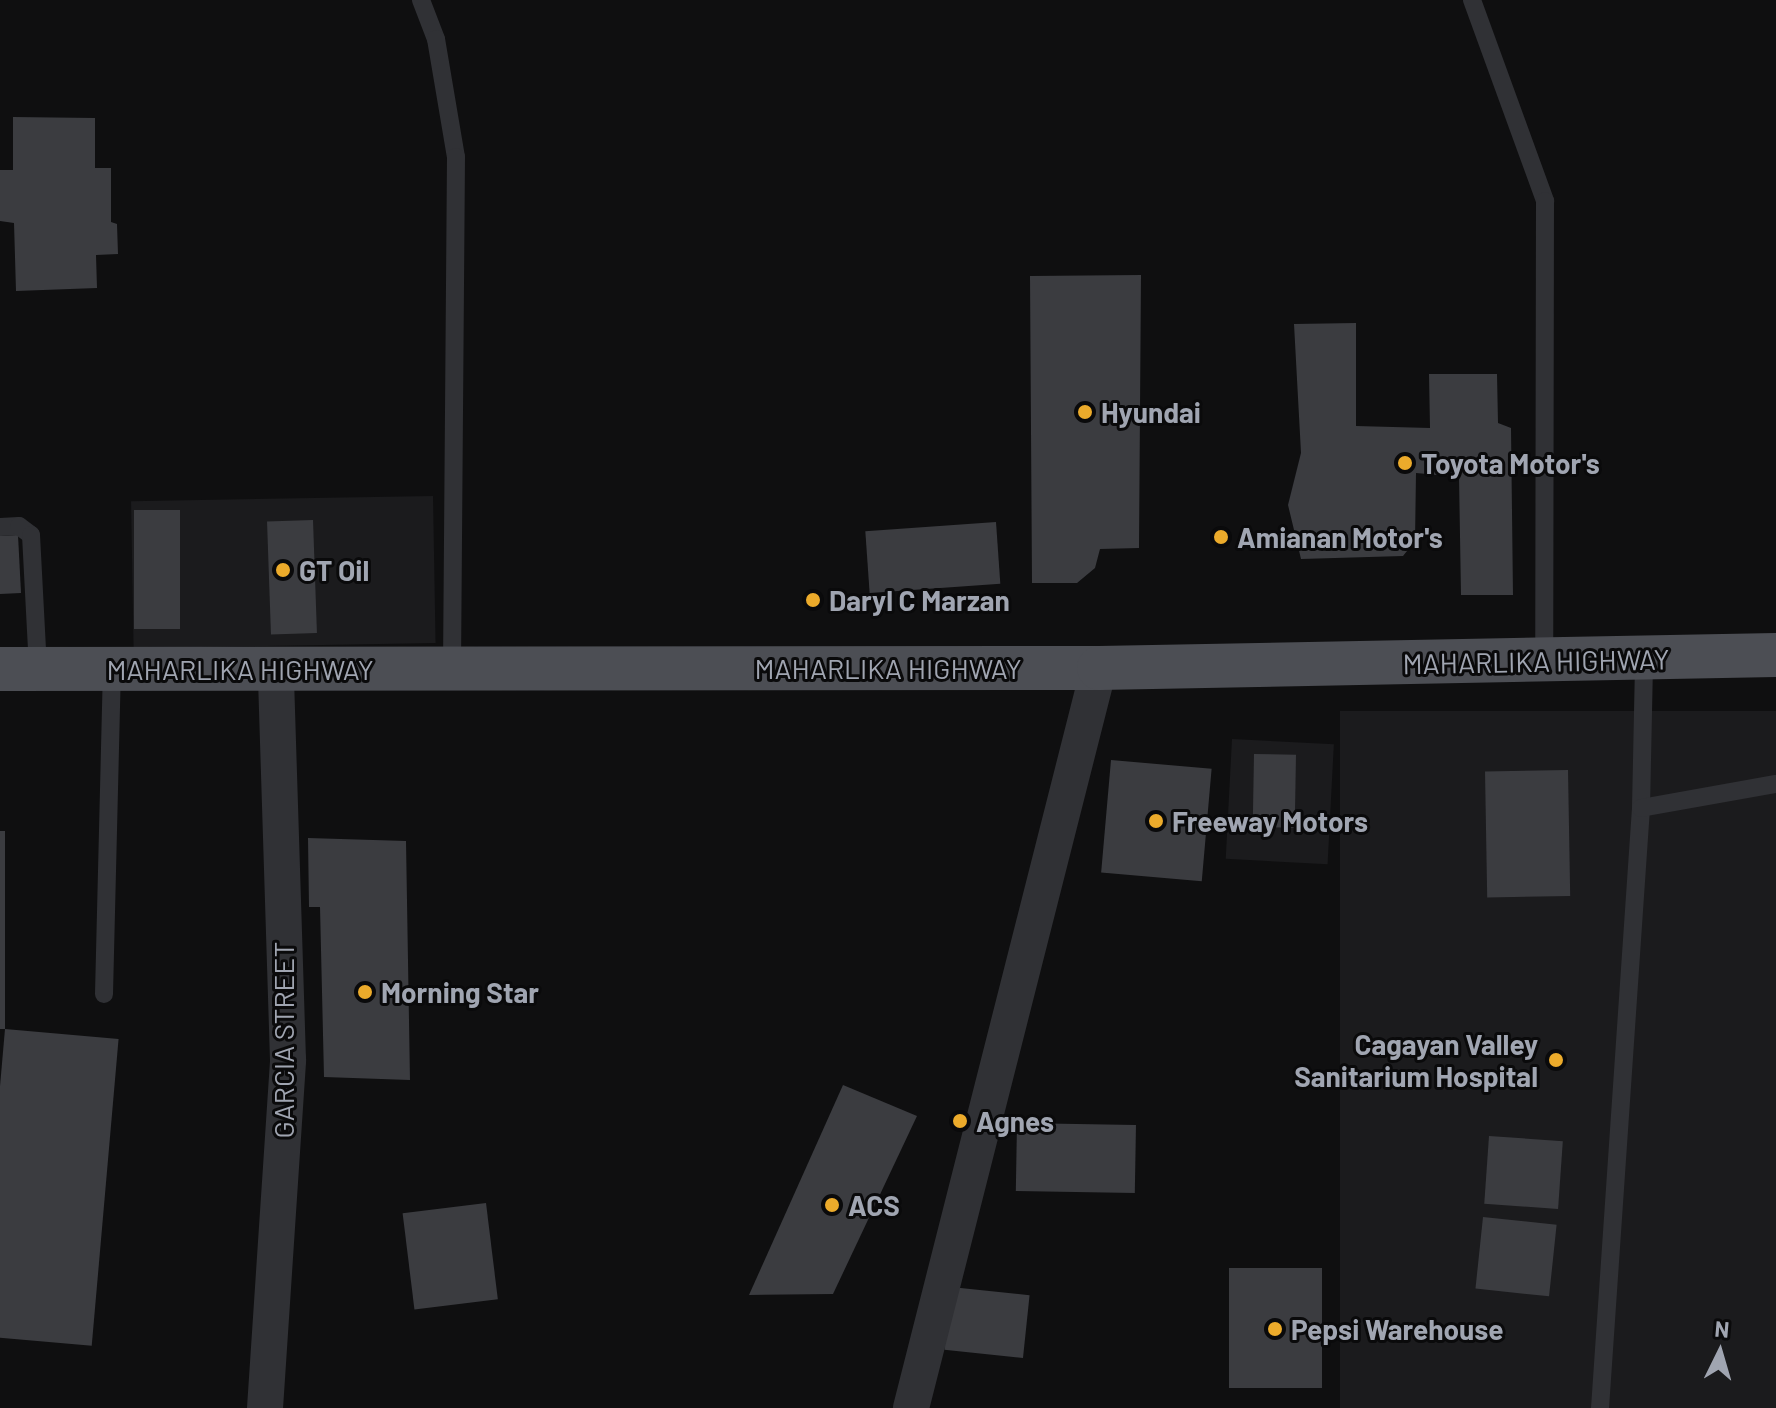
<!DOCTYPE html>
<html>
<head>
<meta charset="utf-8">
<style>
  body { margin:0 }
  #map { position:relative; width:1776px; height:1408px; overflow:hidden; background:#0f0f10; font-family:Barlow,sans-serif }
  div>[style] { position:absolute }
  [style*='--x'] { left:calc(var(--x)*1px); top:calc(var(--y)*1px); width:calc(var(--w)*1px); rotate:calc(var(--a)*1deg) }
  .built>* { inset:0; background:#1b1b1d; transform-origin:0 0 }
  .building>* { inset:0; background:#3b3c40; transform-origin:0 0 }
  .service>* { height:18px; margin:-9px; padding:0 9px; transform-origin:9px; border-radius:9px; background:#303135 }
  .minor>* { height:36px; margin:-18px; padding:0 18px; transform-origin:18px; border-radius:18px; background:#303135 }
  .primary>* { height:44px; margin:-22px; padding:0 22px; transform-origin:22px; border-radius:22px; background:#4c4e54 }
  .dots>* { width:22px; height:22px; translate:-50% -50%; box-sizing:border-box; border:4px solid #0a0a0b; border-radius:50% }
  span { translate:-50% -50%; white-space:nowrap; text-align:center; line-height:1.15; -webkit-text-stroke:6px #0a0a0b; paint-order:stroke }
  .poi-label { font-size:28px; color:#a0a5b1; font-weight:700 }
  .left { translate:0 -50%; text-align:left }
  .right { translate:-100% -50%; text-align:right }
  .street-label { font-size:28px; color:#a0a5b1 }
  .north { position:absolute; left:1680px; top:1312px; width:80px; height:80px; -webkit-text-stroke:6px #0a0a0b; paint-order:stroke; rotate:5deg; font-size:22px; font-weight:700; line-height:32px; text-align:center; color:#a0a5b1 }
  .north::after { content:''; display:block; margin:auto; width:28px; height:36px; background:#a0a5b1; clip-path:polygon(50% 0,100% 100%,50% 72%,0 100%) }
</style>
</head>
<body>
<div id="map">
  <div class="built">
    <div style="left:433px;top:496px;width:147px;height:302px;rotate:89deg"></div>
    <div style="left:1776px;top:711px;width:697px;height:436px;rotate:90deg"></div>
    <div style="left:1232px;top:739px;width:102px;height:120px;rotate:3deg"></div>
  </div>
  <div class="building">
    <div style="clip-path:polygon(13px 117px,95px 118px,95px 168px,111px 168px,111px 222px,117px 224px,118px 254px,96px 255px,97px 288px,16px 291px,14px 223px,0 221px,0 170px,13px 170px)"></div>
    <div style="clip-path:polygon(1141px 275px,1139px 548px,1100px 549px,1095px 568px,1077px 583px,1032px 583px,1030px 276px)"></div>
    <div style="clip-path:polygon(1356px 323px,1356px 426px,1430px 428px,1429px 374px,1497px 374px,1498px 423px,1511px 428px,1513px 595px,1461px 595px,1459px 477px,1416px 473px,1415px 541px,1403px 556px,1301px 559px,1288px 505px,1301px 453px,1294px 324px)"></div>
    <div style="left:180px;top:510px;width:119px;height:46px;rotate:90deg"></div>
    <div style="left:313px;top:520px;width:113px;height:46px;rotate:88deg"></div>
    <div style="left:996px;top:522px;width:62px;height:131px;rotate:86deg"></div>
    <div style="clip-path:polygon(18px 535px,21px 593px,0 594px,0 536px)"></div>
    <div style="left:1254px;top:754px;width:42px;height:73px;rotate:1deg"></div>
    <div style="left:1111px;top:760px;width:101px;height:113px;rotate:5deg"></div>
    <div style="left:1568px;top:770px;width:126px;height:83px;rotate:89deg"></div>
    <div style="left:0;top:831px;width:5px;height:198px"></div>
    <div style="clip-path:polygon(308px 838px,406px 841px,410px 1080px,324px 1077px,320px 907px,309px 907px)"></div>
    <div style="left:5px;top:1029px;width:114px;height:308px;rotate:5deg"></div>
    <div style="clip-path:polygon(843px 1085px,917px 1116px,833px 1294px,749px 1295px)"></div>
    <div style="left:1017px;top:1123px;width:119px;height:68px;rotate:1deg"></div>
    <div style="left:1489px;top:1136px;width:74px;height:68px;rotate:4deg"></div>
    <div style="left:486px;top:1203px;width:97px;height:84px;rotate:83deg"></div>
    <div style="left:1483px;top:1217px;width:74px;height:72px;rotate:6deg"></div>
    <div style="left:1322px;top:1268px;width:120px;height:93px;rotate:90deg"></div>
    <div style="left:951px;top:1287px;width:79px;height:63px;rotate:6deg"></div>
  </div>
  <div class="service">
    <div style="--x:421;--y:0;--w:42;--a:69"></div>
    <div style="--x:436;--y:39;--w:120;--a:80.4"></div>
    <div style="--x:456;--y:157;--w:510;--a:90.45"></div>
    <div style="--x:1472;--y:0;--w:214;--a:70"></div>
    <div style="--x:1545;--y:201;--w:460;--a:90.1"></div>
    <div style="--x:0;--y:527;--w:19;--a:-3"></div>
    <div style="--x:19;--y:526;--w:15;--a:37"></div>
    <div style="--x:31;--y:535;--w:134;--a:87"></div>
    <div style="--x:1641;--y:808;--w:148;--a:-88.8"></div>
    <div style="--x:104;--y:994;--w:324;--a:-88.6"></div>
    <div style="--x:1600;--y:1408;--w:601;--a:-86.09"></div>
    <div style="--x:1641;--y:808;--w:137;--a:-10.1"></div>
  </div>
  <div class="minor">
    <div style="--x:265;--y:1408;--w:349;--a:-86.2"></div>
    <div style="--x:288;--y:1060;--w:389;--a:-91.8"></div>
    <div style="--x:911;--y:1408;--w:764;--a:-75.75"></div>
  </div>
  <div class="primary">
    <div style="--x:0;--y:669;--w:1099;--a:-0.05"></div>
    <div style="--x:1099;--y:668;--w:677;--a:-1.1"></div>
  </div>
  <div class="dots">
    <div style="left:1085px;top:412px;background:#ecab2b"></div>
    <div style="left:1405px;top:463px;background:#ecab2b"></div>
    <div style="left:1221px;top:537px;background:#ecab2b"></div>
    <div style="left:283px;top:570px;background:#ecab2b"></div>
    <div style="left:813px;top:600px;background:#ecab2b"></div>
    <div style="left:1156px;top:821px;background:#ecab2b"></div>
    <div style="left:365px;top:992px;background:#ecab2b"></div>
    <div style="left:1556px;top:1060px;background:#ecab2b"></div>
    <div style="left:960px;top:1121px;background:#ecab2b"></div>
    <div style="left:832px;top:1205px;background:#ecab2b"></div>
    <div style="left:1275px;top:1329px;background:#ecab2b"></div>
  </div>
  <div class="poi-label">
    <span class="left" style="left:1101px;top:412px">Hyundai</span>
    <span class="left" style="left:1421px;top:463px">Toyota Motor's</span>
    <span class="left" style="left:1237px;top:537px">Amianan Motor's</span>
    <span class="left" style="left:299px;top:570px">GT Oil</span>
    <span class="left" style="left:829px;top:600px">Daryl C Marzan</span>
    <span class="left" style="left:1172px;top:821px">Freeway Motors</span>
    <span class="left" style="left:381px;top:992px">Morning Star</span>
    <span class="right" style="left:1538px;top:1060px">Cagayan Valley<br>Sanitarium Hospital</span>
    <span class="left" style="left:976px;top:1121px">Agnes</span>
    <span class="left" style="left:848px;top:1205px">ACS</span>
    <span class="left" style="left:1291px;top:1329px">Pepsi Warehouse</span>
  </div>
  <div class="street-label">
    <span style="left:1536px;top:661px;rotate:-1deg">MAHARLIKA HIGHWAY</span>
    <span style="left:888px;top:668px">MAHARLIKA HIGHWAY</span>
    <span style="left:240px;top:669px">MAHARLIKA HIGHWAY</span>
    <span style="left:283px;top:1040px;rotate:-90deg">GARCIA STREET</span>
  </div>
  <div class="north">N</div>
</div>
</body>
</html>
